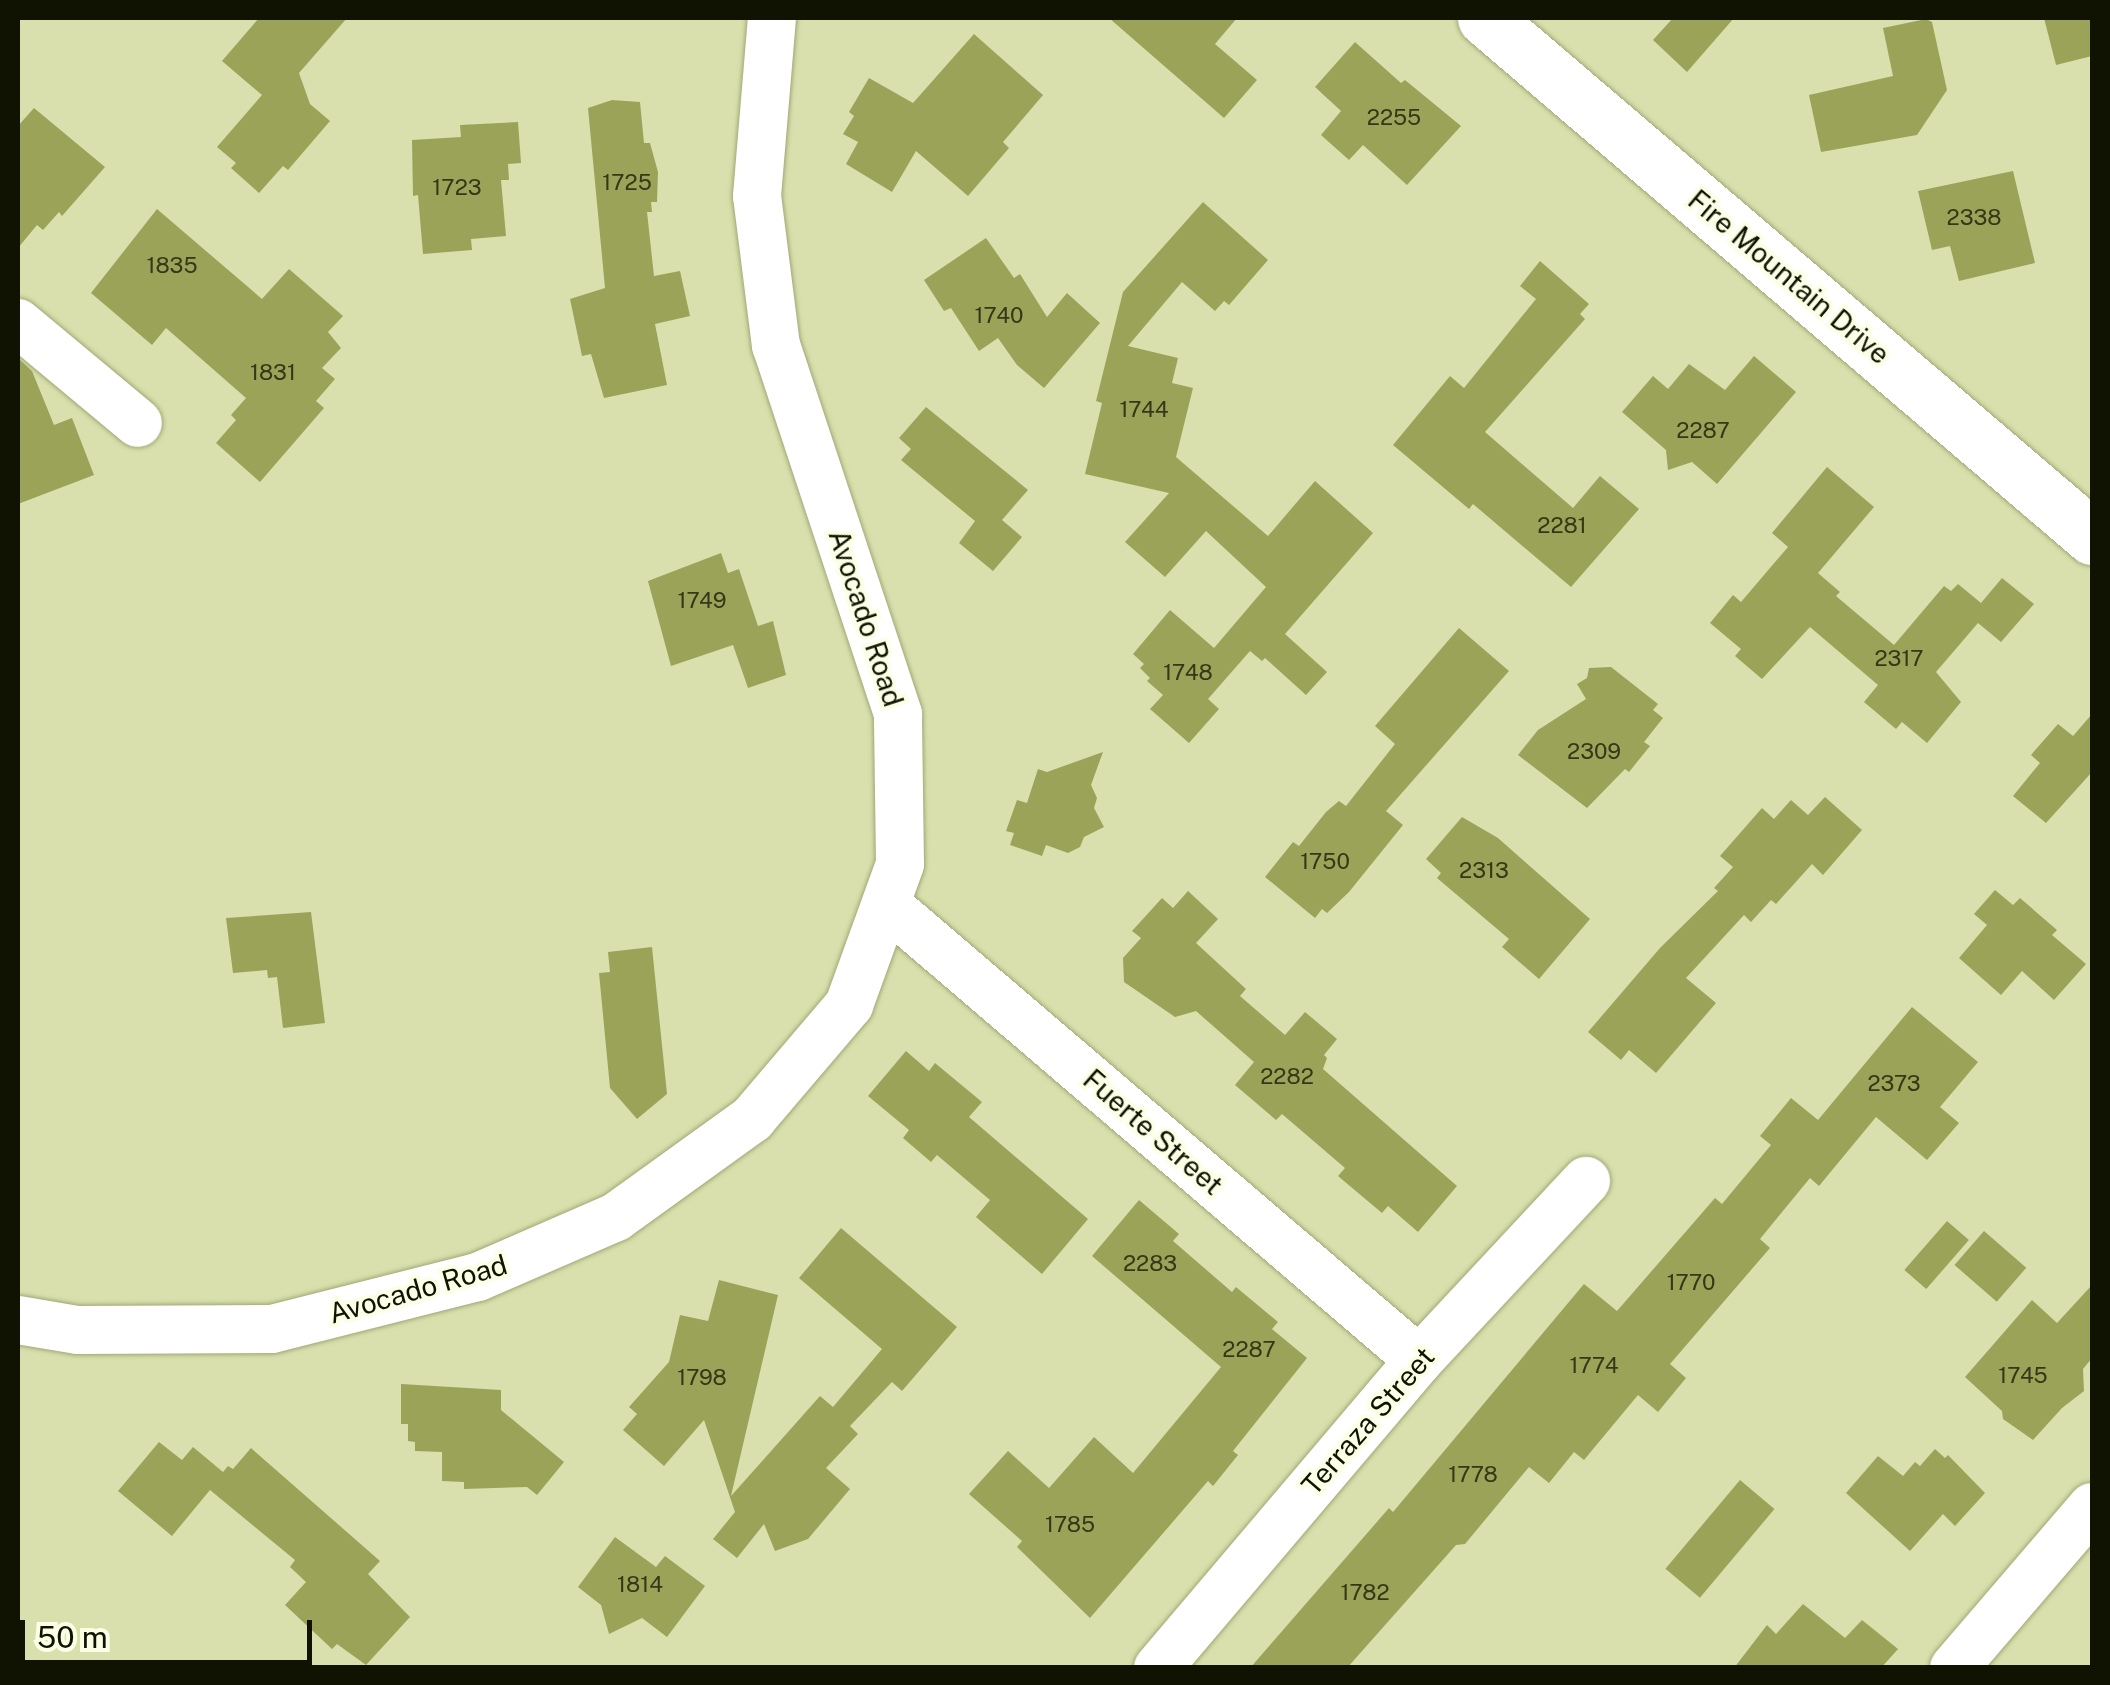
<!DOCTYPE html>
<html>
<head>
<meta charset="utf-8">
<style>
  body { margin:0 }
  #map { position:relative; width:2110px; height:1685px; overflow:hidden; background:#d9e0ad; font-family:"Public Sans",sans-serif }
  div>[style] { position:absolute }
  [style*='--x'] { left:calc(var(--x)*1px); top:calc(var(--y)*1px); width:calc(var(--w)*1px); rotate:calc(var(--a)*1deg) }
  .building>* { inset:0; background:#9ba358; transform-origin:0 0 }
  .roads { filter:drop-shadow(0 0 2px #a1a876) drop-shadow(0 0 2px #a1a876) }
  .minor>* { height:48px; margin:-24px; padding:0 24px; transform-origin:24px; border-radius:24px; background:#fff }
  .major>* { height:55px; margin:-27.5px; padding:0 27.5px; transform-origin:27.5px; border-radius:27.5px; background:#fff }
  span { translate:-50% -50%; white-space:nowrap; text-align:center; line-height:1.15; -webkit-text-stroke:8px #fbffe5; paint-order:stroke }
  .number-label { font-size:22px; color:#343718 }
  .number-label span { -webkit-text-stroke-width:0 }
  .street-label { font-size:28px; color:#111302 }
  .frame { position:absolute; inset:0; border:20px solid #111302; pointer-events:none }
  .scale { position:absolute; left:20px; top:1620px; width:292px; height:45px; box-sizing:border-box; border:5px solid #111302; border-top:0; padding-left:12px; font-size:30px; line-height:35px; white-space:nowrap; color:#111302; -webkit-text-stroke:8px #fbffe5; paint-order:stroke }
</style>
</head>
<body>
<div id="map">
  <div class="building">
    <div style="clip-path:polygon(259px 18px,347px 18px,299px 73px,310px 104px,330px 121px,288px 170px,283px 166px,259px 193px,231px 168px,236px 163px,217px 147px,262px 95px,222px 61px)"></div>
    <div style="clip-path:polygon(1109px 18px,1237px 18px,1215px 44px,1257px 80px,1224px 118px)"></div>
    <div style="clip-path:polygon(1673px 18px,1734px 18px,1687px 72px,1653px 40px)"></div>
    <div style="clip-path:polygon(2044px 18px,2092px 18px,2092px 56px,2056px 65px)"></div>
    <div style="clip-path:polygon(1926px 19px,1932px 22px,1947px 90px,1917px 135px,1821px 152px,1809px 95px,1893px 76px,1883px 28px)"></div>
    <div style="clip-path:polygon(974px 34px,1043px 95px,1003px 142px,1009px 148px,968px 196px,916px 151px,892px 192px,846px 164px,858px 142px,843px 134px,854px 116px,849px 112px,869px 78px,913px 103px)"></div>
    <div style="clip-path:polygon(1355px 42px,1401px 83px,1405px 80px,1461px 126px,1407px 185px,1363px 145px,1349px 160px,1321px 135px,1341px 111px,1315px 87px)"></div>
    <div style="clip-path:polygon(612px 100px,640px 102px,644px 143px,650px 143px,658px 172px,657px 202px,651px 202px,652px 212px,647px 212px,654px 276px,680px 271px,690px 316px,655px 324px,667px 385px,604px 398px,591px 354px,582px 356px,570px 299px,605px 288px,588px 108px)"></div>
    <div style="clip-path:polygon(34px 108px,105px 167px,62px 216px,59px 212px,43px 230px,37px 225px,18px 248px,18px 126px)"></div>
    <div style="clip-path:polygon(518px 122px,521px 163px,508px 164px,509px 180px,501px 180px,506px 236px,471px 239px,472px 250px,423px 254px,418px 195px,413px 196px,412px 140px,461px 137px,460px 125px)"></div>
    <div style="clip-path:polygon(2013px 171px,2035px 263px,1959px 281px,1950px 246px,1932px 250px,1918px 191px)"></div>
    <div style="clip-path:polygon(1203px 202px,1268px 260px,1229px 305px,1224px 301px,1215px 311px,1182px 282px,1128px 346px,1178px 358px,1172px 383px,1193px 388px,1176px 457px,1268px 536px,1315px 481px,1373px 533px,1285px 634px,1327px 672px,1306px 695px,1265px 658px,1262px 661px,1250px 651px,1208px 699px,1219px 709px,1189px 743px,1150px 709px,1163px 695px,1147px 681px,1150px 678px,1140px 668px,1144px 664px,1133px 654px,1170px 610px,1214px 648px,1266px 587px,1206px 531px,1165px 577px,1125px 542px,1169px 493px,1085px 474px,1102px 403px,1096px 401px,1123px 292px)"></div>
    <div style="clip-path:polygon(157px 209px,262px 299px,289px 269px,343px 316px,328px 332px,341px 348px,322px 368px,335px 379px,316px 401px,324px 408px,260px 482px,216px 443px,236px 420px,231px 415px,246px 398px,166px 328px,152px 345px,91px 293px)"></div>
    <div style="clip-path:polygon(986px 238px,1014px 278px,1020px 274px,1047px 317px,1067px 293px,1100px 323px,1044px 388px,1017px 365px,998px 338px,979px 351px,951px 308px,944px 311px,924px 280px)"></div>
    <div style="clip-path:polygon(1540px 261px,1589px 304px,1580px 314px,1585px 319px,1485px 432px,1573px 508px,1600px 476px,1639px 509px,1571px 587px,1473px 504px,1469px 509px,1393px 445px,1450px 376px,1464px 388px,1536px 299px,1520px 286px)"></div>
    <div style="clip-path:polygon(1754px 356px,1796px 392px,1717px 484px,1692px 462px,1668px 470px,1666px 450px,1622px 412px,1653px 376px,1668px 389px,1689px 364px,1725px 390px)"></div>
    <div style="clip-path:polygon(18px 358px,32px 371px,54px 425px,72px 418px,94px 475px,18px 504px)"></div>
    <div style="clip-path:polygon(926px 407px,1028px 490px,1002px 520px,1022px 537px,993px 571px,959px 543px,975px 521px,901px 460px,911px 449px,899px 438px)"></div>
    <div style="clip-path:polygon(1827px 467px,1874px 507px,1818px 573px,1840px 592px,1836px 596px,1894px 645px,1944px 586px,1951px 591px,1958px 584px,1981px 603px,2002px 578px,2034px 604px,2001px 642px,1978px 623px,1936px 672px,1961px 702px,1927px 743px,1902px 722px,1896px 729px,1864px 702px,1878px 685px,1810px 627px,1762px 679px,1735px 656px,1741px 649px,1710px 623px,1733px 595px,1741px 602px,1788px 547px,1772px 533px)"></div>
    <div style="clip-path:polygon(721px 553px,728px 573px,739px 569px,758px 626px,773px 621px,786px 675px,748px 688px,733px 645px,671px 666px,648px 581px)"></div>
    <div style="clip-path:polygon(1459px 628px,1509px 671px,1386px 811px,1403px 825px,1349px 892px,1327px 913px,1322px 909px,1315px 918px,1265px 877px,1293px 842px,1299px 846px,1326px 812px,1339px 801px,1346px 806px,1395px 744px,1375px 726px)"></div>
    <div style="clip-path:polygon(1611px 667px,1658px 704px,1653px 710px,1663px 718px,1644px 742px,1650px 746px,1629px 772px,1625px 769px,1587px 808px,1518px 755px,1538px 730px,1586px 699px,1577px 684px,1587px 678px,1589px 668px)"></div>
    <div style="clip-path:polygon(2092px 714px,2092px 772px,2046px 823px,2013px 796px,2040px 763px,2031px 755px,2058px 724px,2073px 736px)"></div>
    <div style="clip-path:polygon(1103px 752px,1091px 785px,1097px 798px,1094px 808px,1104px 827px,1084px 837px,1080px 847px,1068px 853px,1046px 845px,1042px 856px,1010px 845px,1014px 833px,1006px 831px,1017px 800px,1027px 803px,1038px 769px,1047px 772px)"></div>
    <div style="clip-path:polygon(1825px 797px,1862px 830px,1823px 875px,1812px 864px,1776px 904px,1771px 900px,1751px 922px,1744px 915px,1686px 978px,1716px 1003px,1656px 1073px,1629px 1050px,1621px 1060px,1588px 1032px,1660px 948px,1718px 891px,1714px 888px,1733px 867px,1720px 856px,1762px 808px,1774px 819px,1791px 800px,1808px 815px)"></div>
    <div style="clip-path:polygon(1462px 817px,1498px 838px,1590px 919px,1539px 979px,1502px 947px,1509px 939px,1437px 878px,1441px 873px,1426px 859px)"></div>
    <div style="clip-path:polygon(1995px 890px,2013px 905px,2020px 898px,2057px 930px,2052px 935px,2086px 964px,2054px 1000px,2022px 971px,2001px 995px,1959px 958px,1987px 925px,1974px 914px)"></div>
    <div style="clip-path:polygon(1188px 891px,1218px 919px,1196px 943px,1246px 989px,1240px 996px,1285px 1035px,1305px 1012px,1337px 1039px,1324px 1055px,1327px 1058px,1323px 1069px,1457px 1186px,1418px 1232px,1388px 1206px,1382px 1213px,1338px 1176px,1345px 1168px,1282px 1114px,1276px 1120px,1235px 1085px,1254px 1062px,1196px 1011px,1175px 1017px,1124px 982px,1123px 958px,1141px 938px,1132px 931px,1162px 898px,1173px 908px)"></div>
    <div style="clip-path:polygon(311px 912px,325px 1023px,283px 1028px,277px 977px,268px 978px,267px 970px,233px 973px,226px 918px)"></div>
    <div style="clip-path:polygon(652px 947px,667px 1094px,637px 1119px,610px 1088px,599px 973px,610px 972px,608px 952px)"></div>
    <div style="clip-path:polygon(1912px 1007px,1978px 1062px,1940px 1107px,1959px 1123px,1927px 1160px,1876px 1117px,1819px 1186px,1810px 1178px,1760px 1239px,1770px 1248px,1670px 1364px,1686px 1378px,1658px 1412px,1638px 1395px,1584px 1460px,1574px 1452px,1549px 1483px,1529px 1467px,1465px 1544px,1456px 1545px,1347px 1668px,1250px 1668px,1389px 1508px,1393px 1512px,1584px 1284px,1617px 1311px,1715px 1198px,1722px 1204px,1771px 1145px,1760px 1136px,1791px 1098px,1818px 1120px)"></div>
    <div style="clip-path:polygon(906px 1051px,929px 1071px,935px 1063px,982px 1102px,969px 1117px,1088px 1219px,1042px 1274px,976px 1217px,990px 1200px,937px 1155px,931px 1162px,903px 1138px,909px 1130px,868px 1096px)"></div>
    <div style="clip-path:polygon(1139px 1200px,1179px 1234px,1173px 1241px,1232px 1292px,1236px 1287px,1278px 1322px,1272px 1329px,1307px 1358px,1233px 1451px,1238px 1455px,1213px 1486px,1208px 1481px,1090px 1618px,1017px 1547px,1022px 1541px,969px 1494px,1008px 1451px,1049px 1488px,1094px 1437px,1133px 1473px,1221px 1367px,1092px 1256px)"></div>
    <div style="left:1947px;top:1221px;width:29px;height:65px;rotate:41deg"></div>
    <div style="clip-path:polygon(841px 1228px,957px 1327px,902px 1391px,892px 1382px,850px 1426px,858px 1434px,826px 1468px,850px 1489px,808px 1539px,775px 1551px,764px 1524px,737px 1558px,713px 1539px,735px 1512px,704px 1420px,664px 1466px,623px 1430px,637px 1414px,629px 1407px,669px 1362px,680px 1315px,708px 1321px,719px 1280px,778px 1295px,731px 1496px,820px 1396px,833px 1407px,882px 1349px,799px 1278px)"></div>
    <div style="left:1984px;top:1231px;width:56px;height:45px;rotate:41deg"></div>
    <div style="clip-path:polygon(2092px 1285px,2092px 1358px,2083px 1369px,2084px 1391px,2062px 1408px,2033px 1440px,2003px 1419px,2002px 1411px,1965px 1377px,2032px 1300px,2057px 1323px)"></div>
    <div style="clip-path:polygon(401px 1384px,501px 1390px,501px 1410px,564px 1462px,537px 1495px,527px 1487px,464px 1489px,464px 1482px,442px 1481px,442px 1452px,415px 1451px,415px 1442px,408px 1441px,408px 1424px,401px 1424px)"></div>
    <div style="clip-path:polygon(159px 1442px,182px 1460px,193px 1447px,223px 1472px,228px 1466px,233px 1469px,251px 1448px,380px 1561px,368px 1574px,410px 1617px,366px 1665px,337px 1644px,332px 1649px,285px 1605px,306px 1582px,290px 1567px,295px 1560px,210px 1490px,172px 1536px,118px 1491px)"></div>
    <div style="clip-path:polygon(1935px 1449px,1945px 1458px,1948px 1455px,1985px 1493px,1955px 1526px,1943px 1514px,1910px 1551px,1846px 1493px,1878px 1456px,1903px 1476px,1915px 1462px,1920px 1466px)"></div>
    <div style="left:1740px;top:1480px;width:45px;height:116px;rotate:40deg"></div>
    <div style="clip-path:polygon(615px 1537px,656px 1567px,665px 1556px,705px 1586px,667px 1637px,642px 1618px,609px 1634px,601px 1605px,578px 1587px)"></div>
    <div style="clip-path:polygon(1803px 1604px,1845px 1638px,1862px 1620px,1898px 1649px,1881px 1668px,1734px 1668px,1767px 1625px,1776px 1634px)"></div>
  </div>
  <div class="roads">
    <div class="minor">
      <div style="--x:18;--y:323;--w:156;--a:39.8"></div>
      <div style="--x:887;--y:905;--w:700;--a:40.54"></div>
      <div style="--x:18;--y:1320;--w:61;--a:9.5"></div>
      <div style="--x:78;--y:1330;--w:194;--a:-0.3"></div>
      <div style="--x:272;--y:1329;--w:212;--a:-14.2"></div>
      <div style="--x:478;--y:1277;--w:150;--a:-23.5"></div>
      <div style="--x:616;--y:1217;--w:168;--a:-35.8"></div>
      <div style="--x:752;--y:1119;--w:150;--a:-49.6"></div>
      <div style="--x:849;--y:1005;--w:150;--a:-70.1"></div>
      <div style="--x:900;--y:864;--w:150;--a:-90.8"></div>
      <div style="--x:898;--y:714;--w:388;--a:-108.3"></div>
      <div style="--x:776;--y:346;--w:151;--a:-97.2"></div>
      <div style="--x:757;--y:196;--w:179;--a:-85.2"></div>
      <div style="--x:1158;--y:1668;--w:404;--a:-49.7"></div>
      <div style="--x:1419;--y:1360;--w:245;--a:-47"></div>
      <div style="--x:1954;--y:1668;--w:212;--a:-49.4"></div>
    </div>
    <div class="major">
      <div style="--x:1485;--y:18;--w:799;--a:40.53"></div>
    </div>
  </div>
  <div class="number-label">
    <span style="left:1394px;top:118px">2255</span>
    <span style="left:627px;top:183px">1725</span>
    <span style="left:457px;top:188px">1723</span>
    <span style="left:1974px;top:218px">2338</span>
    <span style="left:172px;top:266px">1835</span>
    <span style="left:999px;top:316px">1740</span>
    <span style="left:273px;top:373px">1831</span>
    <span style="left:1144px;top:410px">1744</span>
    <span style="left:1703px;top:431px">2287</span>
    <span style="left:1562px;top:526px">2281</span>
    <span style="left:702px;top:601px">1749</span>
    <span style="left:1899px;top:659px">2317</span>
    <span style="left:1188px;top:673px">1748</span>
    <span style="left:1594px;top:752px">2309</span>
    <span style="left:1325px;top:862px">1750</span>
    <span style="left:1484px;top:871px">2313</span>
    <span style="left:1287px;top:1077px">2282</span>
    <span style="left:1894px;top:1084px">2373</span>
    <span style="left:1150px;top:1264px">2283</span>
    <span style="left:1691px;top:1283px">1770</span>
    <span style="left:1249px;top:1350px">2287</span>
    <span style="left:1594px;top:1366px">1774</span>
    <span style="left:2023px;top:1376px">1745</span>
    <span style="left:702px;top:1378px">1798</span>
    <span style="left:1473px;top:1475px">1778</span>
    <span style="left:1070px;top:1525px">1785</span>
    <span style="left:640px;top:1585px">1814</span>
    <span style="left:1365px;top:1593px">1782</span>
  </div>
  <div class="street-label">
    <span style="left:1789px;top:277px;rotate:40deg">Fire Mountain Drive</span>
    <span style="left:866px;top:618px;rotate:72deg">Avocado Road</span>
    <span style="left:1153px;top:1132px;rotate:41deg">Fuerte Street</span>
    <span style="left:418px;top:1289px;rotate:-16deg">Avocado Road</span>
    <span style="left:1368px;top:1421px;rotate:-49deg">Terraza Street</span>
  </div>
  <div class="frame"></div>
  <div class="scale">50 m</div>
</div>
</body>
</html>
